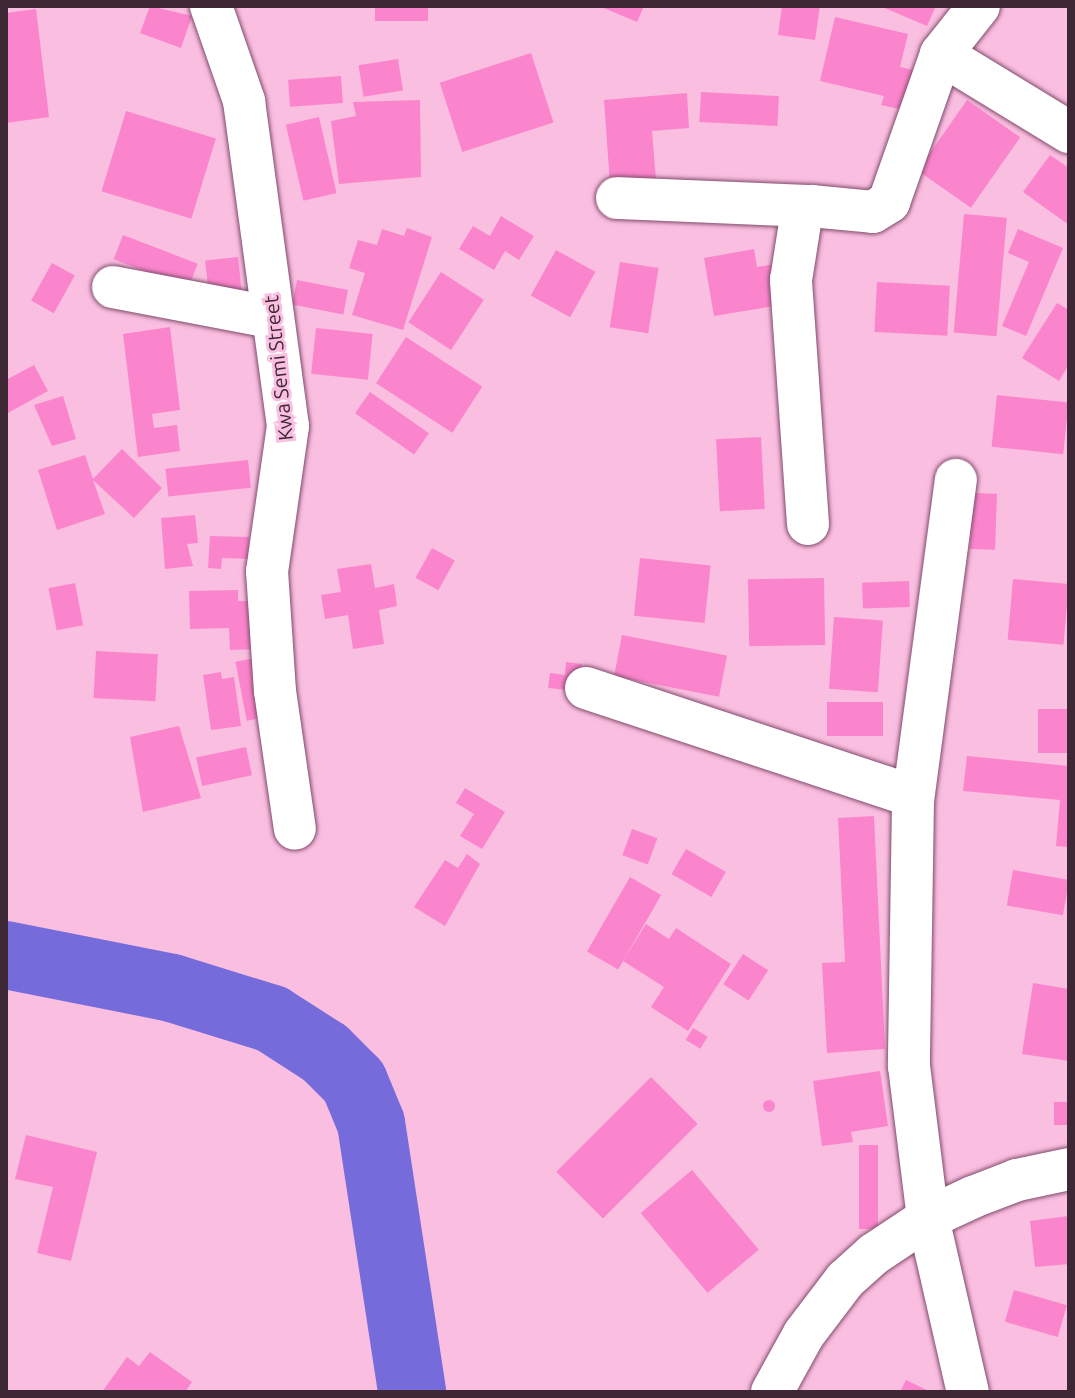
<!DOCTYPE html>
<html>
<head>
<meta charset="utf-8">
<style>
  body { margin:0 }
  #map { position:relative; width:1075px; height:1398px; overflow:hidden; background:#fabee0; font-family:Ubuntu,sans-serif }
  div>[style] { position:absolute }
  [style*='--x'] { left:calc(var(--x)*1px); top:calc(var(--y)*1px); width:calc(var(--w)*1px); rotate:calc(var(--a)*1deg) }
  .river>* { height:68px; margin:-34px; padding:0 34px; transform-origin:34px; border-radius:34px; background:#756bda }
  .building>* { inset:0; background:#fb85cd; transform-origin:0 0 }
  .round { border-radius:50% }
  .roads { filter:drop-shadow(0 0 2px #804c6b) drop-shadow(0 0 2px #804c6b) }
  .minor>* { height:42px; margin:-21px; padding:0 21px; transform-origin:21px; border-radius:21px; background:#fff }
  span { translate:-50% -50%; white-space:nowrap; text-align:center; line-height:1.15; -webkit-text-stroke:6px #fabee0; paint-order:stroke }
  .street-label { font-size:20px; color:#3f2835 }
  .frame { position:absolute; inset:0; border:8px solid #3f2835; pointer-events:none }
</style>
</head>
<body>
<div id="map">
  <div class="river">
    <div style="--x:6;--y:955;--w:169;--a:11.2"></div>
    <div style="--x:172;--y:988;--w:105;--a:17.2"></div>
    <div style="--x:272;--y:1019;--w:63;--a:32.7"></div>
    <div style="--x:325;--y:1053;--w:41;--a:45"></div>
    <div style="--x:354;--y:1082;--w:44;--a:67.5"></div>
    <div style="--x:371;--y:1123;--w:272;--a:81.3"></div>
  </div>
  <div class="building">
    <div style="clip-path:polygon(150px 6px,192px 16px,181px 48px,140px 33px)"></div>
    <div style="left:375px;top:6px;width:53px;height:15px"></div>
    <div style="clip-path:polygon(599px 6px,644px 6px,637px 22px)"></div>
    <div style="clip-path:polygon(782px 6px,820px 6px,815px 40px,778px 35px)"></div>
    <div style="clip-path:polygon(880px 6px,936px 6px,927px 26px)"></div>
    <div style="clip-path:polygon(36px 9px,49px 117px,6px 123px,6px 13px)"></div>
    <div style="clip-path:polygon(835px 17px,908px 34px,900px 67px,919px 71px,909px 111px,881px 105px,884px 96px,820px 81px)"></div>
    <div style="left:531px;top:53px;width:73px;height:96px;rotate:72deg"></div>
    <div style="left:398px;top:59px;width:32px;height:40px;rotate:81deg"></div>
    <div style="left:341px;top:76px;width:27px;height:53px;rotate:86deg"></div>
    <div style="left:701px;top:92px;width:78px;height:30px;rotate:3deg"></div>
    <div style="clip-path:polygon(687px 93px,689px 128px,652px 131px,656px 180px,610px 184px,604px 100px)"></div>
    <div style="clip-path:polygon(420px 100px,421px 177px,339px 184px,331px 121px,356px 116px,353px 102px)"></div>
    <div style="left:967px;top:100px;width:65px;height:86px;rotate:35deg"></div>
    <div style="left:126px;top:111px;width:94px;height:84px;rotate:17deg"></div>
    <div style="left:319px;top:117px;width:78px;height:34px;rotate:77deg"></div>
    <div style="clip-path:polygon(1050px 155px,1069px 168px,1069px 225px,1023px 192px)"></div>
    <div style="left:964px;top:214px;width:43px;height:119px;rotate:5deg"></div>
    <div style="clip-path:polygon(501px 216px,534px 236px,519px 260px,505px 251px,494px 270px,459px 249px,473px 226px,490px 236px)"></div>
    <div style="clip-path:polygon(407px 228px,432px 237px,403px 330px,352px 315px,365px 273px,349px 268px,358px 240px,377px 245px,382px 229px,404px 236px)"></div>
    <div style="clip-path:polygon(1018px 229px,1063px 248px,1026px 336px,1002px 326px,1029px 262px,1008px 253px)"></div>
    <div style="left:123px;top:235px;width:80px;height:26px;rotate:21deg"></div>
    <div style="clip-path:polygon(754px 249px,757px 267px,775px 264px,781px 305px,714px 316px,704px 258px)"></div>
    <div style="left:556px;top:250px;width:45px;height:52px;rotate:29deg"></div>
    <div style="left:238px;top:257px;width:41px;height:33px;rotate:84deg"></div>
    <div style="left:620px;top:262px;width:39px;height:66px;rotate:9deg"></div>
    <div style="left:52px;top:263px;width:26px;height:43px;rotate:29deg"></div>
    <div style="left:441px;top:272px;width:51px;height:60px;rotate:33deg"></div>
    <div style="left:297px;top:280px;width:52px;height:25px;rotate:11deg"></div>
    <div style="left:877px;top:282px;width:73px;height:50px;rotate:3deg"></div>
    <div style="clip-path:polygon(1057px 303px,1069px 310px,1069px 364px,1059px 381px,1022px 358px)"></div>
    <div style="clip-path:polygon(170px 327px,180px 410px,152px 414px,154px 428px,177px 425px,180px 451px,138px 457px,123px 334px)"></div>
    <div style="left:316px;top:328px;width:57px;height:46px;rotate:6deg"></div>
    <div style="left:406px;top:337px;width:91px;height:55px;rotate:33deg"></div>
    <div style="clip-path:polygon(34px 365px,48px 391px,6px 414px,6px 380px)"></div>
    <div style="left:370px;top:392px;width:72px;height:26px;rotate:35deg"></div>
    <div style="left:997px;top:395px;width:72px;height:52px;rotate:6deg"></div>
    <div style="clip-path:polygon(63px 396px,76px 439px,52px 446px,34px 405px)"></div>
    <div style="left:761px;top:437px;width:72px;height:45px;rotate:87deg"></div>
    <div style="clip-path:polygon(122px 449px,162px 488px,134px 518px,93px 480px,105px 514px,57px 530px,38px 470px,85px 455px,93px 479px)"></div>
    <div style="left:248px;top:460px;width:28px;height:83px;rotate:84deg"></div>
    <div style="left:972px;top:493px;width:25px;height:56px;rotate:2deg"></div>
    <div style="clip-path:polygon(195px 515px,198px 543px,187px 544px,193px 566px,165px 569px,161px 518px)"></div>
    <div style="clip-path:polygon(210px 536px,249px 537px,248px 559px,222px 558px,221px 569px,208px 568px)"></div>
    <div style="left:432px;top:548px;width:26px;height:34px;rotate:29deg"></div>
    <div style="left:640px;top:558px;width:71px;height:58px;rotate:6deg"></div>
    <div style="clip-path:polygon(371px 564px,375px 588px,394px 584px,397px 606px,379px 610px,384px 644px,353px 649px,348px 615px,325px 619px,321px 595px,341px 592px,337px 569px)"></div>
    <div style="left:824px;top:578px;width:67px;height:76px;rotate:89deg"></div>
    <div style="left:1013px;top:579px;width:56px;height:61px;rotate:5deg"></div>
    <div style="left:909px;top:581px;width:26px;height:47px;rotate:88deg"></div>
    <div style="left:75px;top:583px;width:43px;height:27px;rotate:79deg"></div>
    <div style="clip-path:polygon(238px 590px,238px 601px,256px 601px,257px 649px,230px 650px,229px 628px,190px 629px,189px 591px)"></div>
    <div style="left:834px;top:617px;width:49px;height:72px;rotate:4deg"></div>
    <div style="left:622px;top:635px;width:107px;height:42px;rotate:11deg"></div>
    <div style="left:96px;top:651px;width:62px;height:47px;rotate:3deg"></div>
    <div style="left:255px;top:658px;width:60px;height:20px;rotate:79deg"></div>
    <div style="clip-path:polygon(566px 662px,582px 664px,578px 691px,548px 688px,550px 673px,565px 675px)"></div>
    <div style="clip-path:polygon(221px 672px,222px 679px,234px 677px,241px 726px,211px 730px,203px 675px)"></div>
    <div style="left:827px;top:702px;width:56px;height:34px"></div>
    <div style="left:1069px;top:709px;width:44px;height:31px;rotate:90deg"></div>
    <div style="clip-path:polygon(179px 726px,201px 798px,143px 812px,130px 737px)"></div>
    <div style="left:246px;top:747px;width:29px;height:51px;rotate:78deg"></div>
    <div style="clip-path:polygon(967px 756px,1069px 766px,1069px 847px,1056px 846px,1060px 800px,963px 791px)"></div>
    <div style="clip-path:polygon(465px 788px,505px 812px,482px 849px,460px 836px,474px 814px,456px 803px)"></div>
    <div style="clip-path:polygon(874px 816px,885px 1049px,827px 1053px,822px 963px,845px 962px,838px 818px)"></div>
    <div style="left:632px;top:829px;width:27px;height:28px;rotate:20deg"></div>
    <div style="left:686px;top:849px;width:46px;height:29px;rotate:30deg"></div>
    <div style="clip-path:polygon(467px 854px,480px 864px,445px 926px,414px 907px,445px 860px,458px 868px)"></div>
    <div style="left:1013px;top:870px;width:57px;height:36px;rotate:10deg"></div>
    <div style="left:630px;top:877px;width:36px;height:86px;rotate:30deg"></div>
    <div style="clip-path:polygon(646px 924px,669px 939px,676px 928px,731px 964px,688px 1031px,651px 1007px,664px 987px,623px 961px)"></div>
    <div style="left:743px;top:954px;width:30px;height:36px;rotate:33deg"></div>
    <div style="clip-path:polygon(1033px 983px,1069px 989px,1069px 1061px,1022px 1054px)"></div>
    <div style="left:693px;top:1028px;width:17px;height:14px;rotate:31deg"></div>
    <div style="clip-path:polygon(880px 1071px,888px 1126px,851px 1132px,853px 1142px,822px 1146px,813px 1081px)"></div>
    <div style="left:651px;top:1077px;width:66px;height:134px;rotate:45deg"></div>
    <div class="round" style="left:763px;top:1100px;width:12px;height:12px"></div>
    <div style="left:1069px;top:1102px;width:23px;height:15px;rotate:90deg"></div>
    <div style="clip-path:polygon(26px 1135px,97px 1152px,71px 1261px,37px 1253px,53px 1187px,15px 1179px)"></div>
    <div style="left:859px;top:1145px;width:19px;height:84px"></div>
    <div style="left:692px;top:1170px;width:104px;height:67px;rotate:50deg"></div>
    <div style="clip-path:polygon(1069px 1216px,1069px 1264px,1035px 1267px,1030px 1221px)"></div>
    <div style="left:1014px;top:1290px;width:55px;height:33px;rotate:16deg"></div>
    <div style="clip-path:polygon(150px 1352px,192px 1382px,185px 1392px,102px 1392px,127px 1357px,139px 1366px)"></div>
    <div style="clip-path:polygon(906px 1380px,931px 1392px,900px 1392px)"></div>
  </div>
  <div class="roads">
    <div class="minor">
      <div style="--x:211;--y:6;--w:101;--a:70.8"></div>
      <div style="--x:244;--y:101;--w:328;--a:82.3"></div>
      <div style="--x:288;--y:426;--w:147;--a:98.2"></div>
      <div style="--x:267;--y:571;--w:120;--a:86.2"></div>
      <div style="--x:275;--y:691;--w:139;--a:81.8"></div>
      <div style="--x:941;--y:54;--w:150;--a:31.4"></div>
      <div style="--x:617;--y:198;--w:194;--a:2.4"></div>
      <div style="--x:113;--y:287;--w:161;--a:10.8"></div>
      <div style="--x:808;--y:524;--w:245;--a:-94"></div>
      <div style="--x:791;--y:280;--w:64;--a:-81"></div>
      <div style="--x:801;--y:217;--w:15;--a:-48"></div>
      <div style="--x:811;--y:206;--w:62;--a:5.5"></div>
      <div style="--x:873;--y:212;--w:19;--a:-32"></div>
      <div style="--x:889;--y:202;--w:157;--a:-70.6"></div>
      <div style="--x:941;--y:54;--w:61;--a:-51.6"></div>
      <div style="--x:586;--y:688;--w:334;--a:18.3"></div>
      <div style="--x:903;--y:793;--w:13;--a:39"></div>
      <div style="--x:913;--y:801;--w:265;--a:90.9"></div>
      <div style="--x:909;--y:1066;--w:153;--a:82.9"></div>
      <div style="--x:928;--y:1218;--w:179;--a:77.1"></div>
      <div style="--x:913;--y:801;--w:324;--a:-82.4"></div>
      <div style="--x:772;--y:1392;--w:66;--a:-61.1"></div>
      <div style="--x:804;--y:1334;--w:68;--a:-52.8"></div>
      <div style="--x:845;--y:1280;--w:39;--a:-42"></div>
      <div style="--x:874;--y:1254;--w:65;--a:-33.7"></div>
      <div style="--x:928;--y:1218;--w:50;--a:-25"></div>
      <div style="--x:973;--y:1197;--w:47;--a:-21.1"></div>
      <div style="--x:1017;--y:1180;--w:53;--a:-11.9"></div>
    </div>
  </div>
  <div class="street-label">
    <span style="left:278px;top:368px;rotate:-96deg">Kwa Semi Street</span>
  </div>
  <div class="frame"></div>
</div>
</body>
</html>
